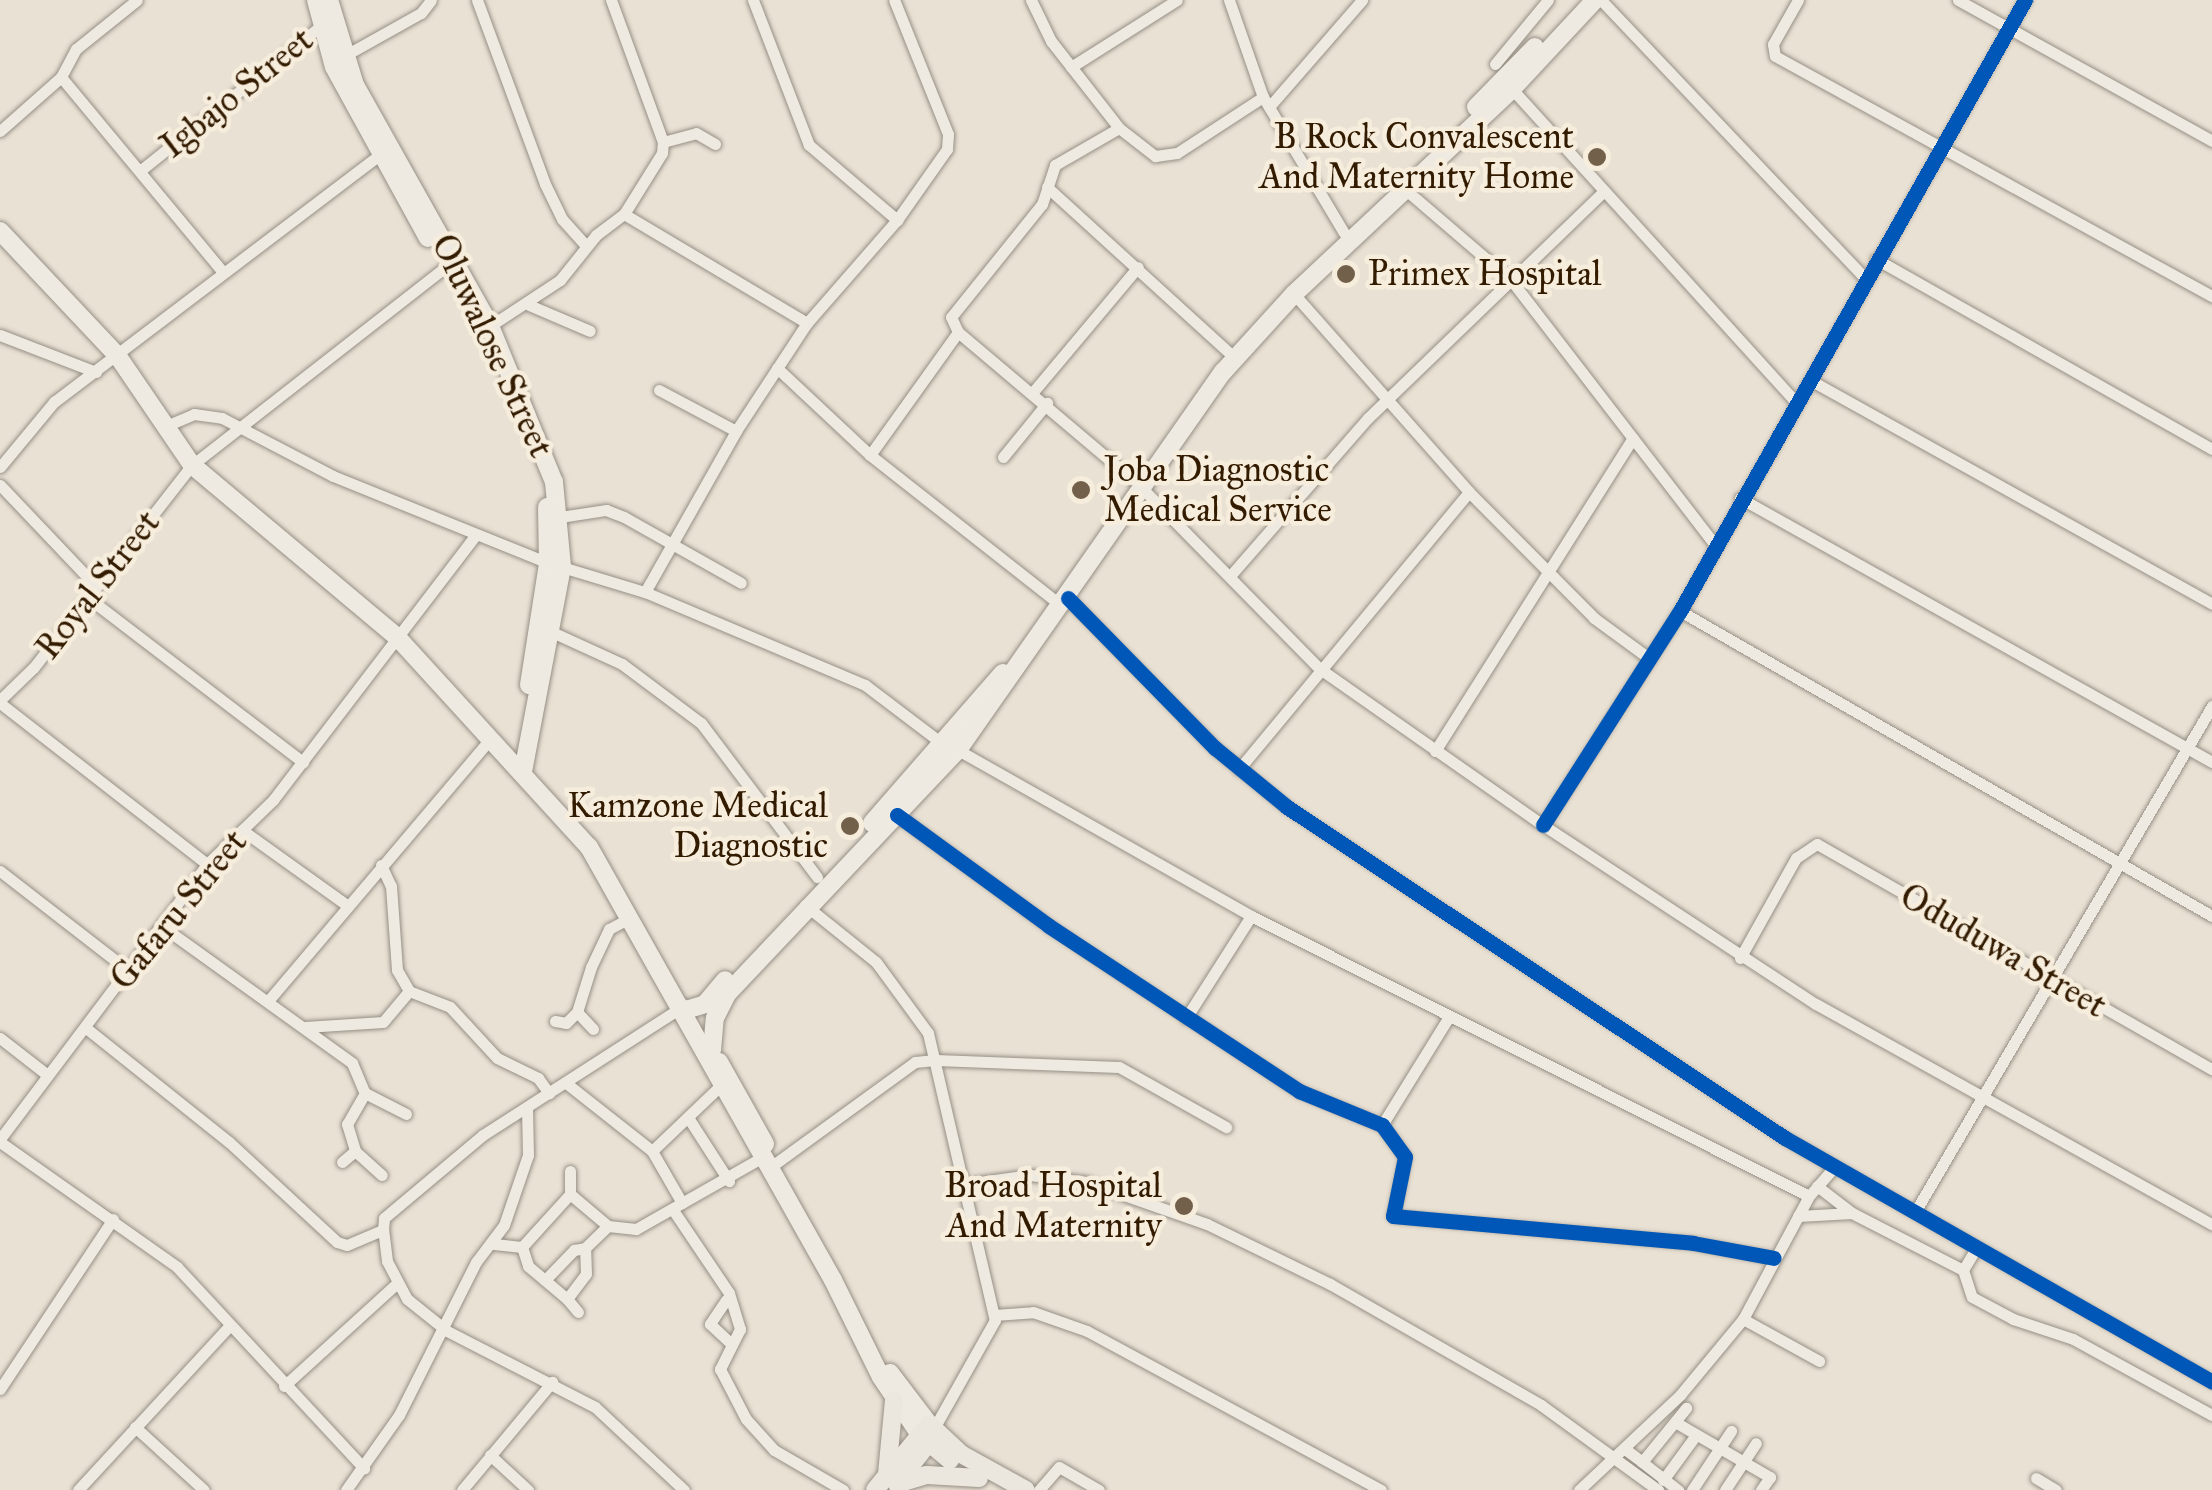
<!DOCTYPE html>
<html>
<head>
<meta charset="utf-8">
<style>
  body { margin:0 }
  #map { position:relative; width:2212px; height:1490px; overflow:hidden; background:#e9e1d4; font-family:"IM FELL Great Primer",serif }
  div>[style] { position:absolute }
  [style*='--x'] { left:calc(var(--x)*1px); top:calc(var(--y)*1px); width:calc(var(--w)*1px); rotate:calc(var(--a)*1deg) }
  .roads { filter:drop-shadow(0 0 2px #968f84) drop-shadow(0 0 2px #968f84) }
  .street>* { height:11px; margin:-5.5px; padding:0 5.5px; transform-origin:5.5px; border-radius:5.5px; background:#eeeae2 }
  .secondary>* { height:18px; margin:-9px; padding:0 9px; transform-origin:9px; border-radius:9px; background:#eeeae2 }
  .primary>* { height:18px; margin:-9px; padding:0 9px; transform-origin:9px; border-radius:9px; background:#ebe6de }
  .cycleway>* { height:15px; margin:-7.5px; padding:0 7.5px; transform-origin:7.5px; border-radius:7.5px; background:#0057b8 }
  .dots>* { width:28px; height:28px; translate:-50% -50%; box-sizing:border-box; border:5px solid #f7eddd; border-radius:50% }
  span { translate:-50% -50%; white-space:nowrap; text-align:center; line-height:1.15; -webkit-text-stroke:9px #f7eddd; paint-order:stroke }
  .street-label { font-size:35px; color:#331b00 }
  .poi-label { font-size:35px; color:#331b00 }
  .right { translate:-100% -50%; text-align:right }
  .left { translate:0 -50%; text-align:left }
</style>
</head>
<body>
<div id="map">
  <div class="roads">
    <div class="street">
      <div style="--x:477;--y:0;--w:196;--a:69.7"></div>
      <div style="--x:545;--y:184;--w:39;--a:64"></div>
      <div style="--x:562;--y:219;--w:36;--a:48"></div>
      <div style="--x:753;--y:0;--w:155;--a:68.9"></div>
      <div style="--x:809;--y:145;--w:116;--a:40.4"></div>
      <div style="--x:1031;--y:0;--w:46;--a:64"></div>
      <div style="--x:1051;--y:41;--w:110;--a:52"></div>
      <div style="--x:1119;--y:128;--w:46;--a:37.9"></div>
      <div style="--x:1155;--y:156;--w:22;--a:-8"></div>
      <div style="--x:1177;--y:153;--w:103;--a:-33.1"></div>
      <div style="--x:1229;--y:0;--w:103;--a:70.7"></div>
      <div style="--x:1263;--y:97;--w:158;--a:59.2"></div>
      <div style="--x:1601;--y:0;--w:383;--a:46.5"></div>
      <div style="--x:1798;--y:0;--w:51;--a:119.6"></div>
      <div style="--x:1773;--y:44;--w:12;--a:81"></div>
      <div style="--x:1775;--y:56;--w:499;--a:28.8"></div>
      <div style="--x:1958;--y:0;--w:291;--a:29"></div>
      <div style="--x:344;--y:56;--w:88;--a:-29.2"></div>
      <div style="--x:421;--y:13;--w:16;--a:-52"></div>
      <div style="--x:1495;--y:64;--w:83;--a:-50.4"></div>
      <div style="--x:1071;--y:67;--w:125;--a:-32.3"></div>
      <div style="--x:61;--y:77;--w:254;--a:50.3"></div>
      <div style="--x:1512;--y:89;--w:423;--a:47.8"></div>
      <div style="--x:1269;--y:107;--w:142;--a:-49"></div>
      <div style="--x:1119;--y:128;--w:74;--a:150"></div>
      <div style="--x:1055;--y:165;--w:41;--a:108.4"></div>
      <div style="--x:1042;--y:204;--w:145;--a:128.8"></div>
      <div style="--x:951;--y:317;--w:17;--a:65"></div>
      <div style="--x:958;--y:332;--w:228;--a:40.2"></div>
      <div style="--x:0;--y:131;--w:81;--a:-41.5"></div>
      <div style="--x:61;--y:77;--w:32;--a:-62"></div>
      <div style="--x:76;--y:49;--w:78;--a:-38.8"></div>
      <div style="--x:663;--y:142;--w:34;--a:-15"></div>
      <div style="--x:696;--y:133;--w:22;--a:30"></div>
      <div style="--x:141;--y:170;--w:237;--a:-38.7"></div>
      <div style="--x:1047;--y:187;--w:244;--a:42.3"></div>
      <div style="--x:1407;--y:191;--w:137;--a:40.6"></div>
      <div style="--x:1511;--y:280;--w:334;--a:52.4"></div>
      <div style="--x:624;--y:214;--w:213;--a:30.8"></div>
      <div style="--x:1876;--y:259;--w:386;--a:29.5"></div>
      <div style="--x:1517;--y:275;--w:120;--a:-44"></div>
      <div style="--x:1294;--y:294;--w:264;--a:48.5"></div>
      <div style="--x:1469;--y:492;--w:177;--a:45.2"></div>
      <div style="--x:1594;--y:618;--w:69;--a:36.2"></div>
      <div style="--x:529;--y:305;--w:66;--a:23.1"></div>
      <div style="--x:490;--y:326;--w:84;--a:-33.3"></div>
      <div style="--x:560;--y:280;--w:58;--a:-51.3"></div>
      <div style="--x:596;--y:235;--w:35;--a:-37"></div>
      <div style="--x:624;--y:214;--w:72;--a:-58.1"></div>
      <div style="--x:662;--y:153;--w:11;--a:-85"></div>
      <div style="--x:663;--y:142;--w:151;--a:-110.1"></div>
      <div style="--x:0;--y:335;--w:103;--a:21.1"></div>
      <div style="--x:777;--y:368;--w:127;--a:43.1"></div>
      <div style="--x:870;--y:455;--w:234;--a:38.2"></div>
      <div style="--x:1810;--y:380;--w:460;--a:29.1"></div>
      <div style="--x:659;--y:390;--w:87;--a:28"></div>
      <div style="--x:1033;--y:392;--w:163;--a:-50"></div>
      <div style="--x:166;--y:426;--w:30;--a:-23"></div>
      <div style="--x:194;--y:414;--w:28;--a:8"></div>
      <div style="--x:222;--y:418;--w:125;--a:27.6"></div>
      <div style="--x:333;--y:476;--w:232;--a:22"></div>
      <div style="--x:870;--y:455;--w:151;--a:-54.4"></div>
      <div style="--x:1003;--y:457;--w:70;--a:-50.8"></div>
      <div style="--x:0;--y:467;--w:85;--a:-50.3"></div>
      <div style="--x:54;--y:402;--w:409;--a:-37.2"></div>
      <div style="--x:0;--y:485;--w:139;--a:46.5"></div>
      <div style="--x:1140;--y:486;--w:257;--a:45.5"></div>
      <div style="--x:1320;--y:669;--w:272;--a:35"></div>
      <div style="--x:1543;--y:825;--w:326;--a:33.3"></div>
      <div style="--x:1816;--y:1004;--w:453;--a:29.1"></div>
      <div style="--x:1740;--y:498;--w:541;--a:29.22"></div>
      <div style="--x:560;--y:517;--w:47;--a:-8.7"></div>
      <div style="--x:606;--y:510;--w:19;--a:21"></div>
      <div style="--x:624;--y:517;--w:134;--a:29.4"></div>
      <div style="--x:562;--y:567;--w:87;--a:16.8"></div>
      <div style="--x:645;--y:592;--w:239;--a:22.9"></div>
      <div style="--x:865;--y:685;--w:99;--a:37.2"></div>
      <div style="--x:1230;--y:576;--w:210;--a:-48.9"></div>
      <div style="--x:1368;--y:418;--w:199;--a:-44"></div>
      <div style="--x:645;--y:592;--w:185;--a:-60.5"></div>
      <div style="--x:736;--y:431;--w:129;--a:-56.7"></div>
      <div style="--x:807;--y:323;--w:137;--a:-48.9"></div>
      <div style="--x:897;--y:220;--w:87;--a:-54.8"></div>
      <div style="--x:947;--y:149;--w:15;--a:-86"></div>
      <div style="--x:948;--y:134;--w:144;--a:-111.9"></div>
      <div style="--x:87;--y:597;--w:272;--a:37.4"></div>
      <div style="--x:1068;--y:598;--w:210;--a:45.6"></div>
      <div style="--x:1215;--y:748;--w:93;--a:39.3"></div>
      <div style="--x:1287;--y:807;--w:598;--a:33.61"></div>
      <div style="--x:1785;--y:1138;--w:492;--a:29.7"></div>
      <div style="--x:1680;--y:611;--w:613;--a:29.83"></div>
      <div style="--x:552;--y:632;--w:77;--a:24.6"></div>
      <div style="--x:622;--y:664;--w:99;--a:36.8"></div>
      <div style="--x:701;--y:723;--w:193;--a:53"></div>
      <div style="--x:0;--y:700;--w:47;--a:-44.1"></div>
      <div style="--x:34;--y:667;--w:256;--a:-52"></div>
      <div style="--x:192;--y:465;--w:333;--a:-38"></div>
      <div style="--x:0;--y:703;--w:262;--a:37.9"></div>
      <div style="--x:958;--y:750;--w:337;--a:29.5"></div>
      <div style="--x:1251;--y:916;--w:624;--a:26.65"></div>
      <div style="--x:1435;--y:751;--w:370;--a:-57.7"></div>
      <div style="--x:1239;--y:769;--w:360;--a:-50.3"></div>
      <div style="--x:897;--y:815;--w:188;--a:36.1"></div>
      <div style="--x:1049;--y:926;--w:300;--a:33.4"></div>
      <div style="--x:1299;--y:1091;--w:90;--a:22.3"></div>
      <div style="--x:1382;--y:1125;--w:39;--a:54"></div>
      <div style="--x:1405;--y:1157;--w:60;--a:101.5"></div>
      <div style="--x:1393;--y:1216;--w:301;--a:5.1"></div>
      <div style="--x:1693;--y:1243;--w:82;--a:10.5"></div>
      <div style="--x:1543;--y:825;--w:254;--a:-57.4"></div>
      <div style="--x:1680;--y:611;--w:702;--a:-60.55"></div>
      <div style="--x:242;--y:830;--w:130;--a:35.6"></div>
      <div style="--x:381;--y:865;--w:23;--a:65"></div>
      <div style="--x:391;--y:886;--w:84;--a:85.9"></div>
      <div style="--x:397;--y:970;--w:24;--a:60"></div>
      <div style="--x:409;--y:991;--w:44;--a:21.3"></div>
      <div style="--x:450;--y:1007;--w:69;--a:47.3"></div>
      <div style="--x:497;--y:1058;--w:46;--a:26"></div>
      <div style="--x:538;--y:1078;--w:19;--a:54"></div>
      <div style="--x:0;--y:871;--w:163;--a:37.8"></div>
      <div style="--x:805;--y:905;--w:91;--a:38.8"></div>
      <div style="--x:876;--y:962;--w:88;--a:53.8"></div>
      <div style="--x:928;--y:1033;--w:295;--a:76.9"></div>
      <div style="--x:995;--y:1320;--w:116;--a:119.4"></div>
      <div style="--x:163;--y:927;--w:233;--a:35.7"></div>
      <div style="--x:352;--y:1063;--w:33;--a:67"></div>
      <div style="--x:365;--y:1093;--w:36;--a:120"></div>
      <div style="--x:347;--y:1124;--w:28;--a:73"></div>
      <div style="--x:355;--y:1151;--w:17;--a:140"></div>
      <div style="--x:1740;--y:958;--w:115;--a:-60.8"></div>
      <div style="--x:1796;--y:858;--w:25;--a:-34"></div>
      <div style="--x:1817;--y:844;--w:455;--a:29.7"></div>
      <div style="--x:268;--y:1001;--w:346;--a:-49.7"></div>
      <div style="--x:1186;--y:1018;--w:121;--a:-57.5"></div>
      <div style="--x:555;--y:1021;--w:11;--a:10"></div>
      <div style="--x:566;--y:1023;--w:16;--a:-45"></div>
      <div style="--x:305;--y:1027;--w:78;--a:-3.7"></div>
      <div style="--x:383;--y:1022;--w:40;--a:-50"></div>
      <div style="--x:86;--y:1028;--w:183;--a:38.6"></div>
      <div style="--x:229;--y:1142;--w:147;--a:42.8"></div>
      <div style="--x:337;--y:1242;--w:10;--a:17"></div>
      <div style="--x:347;--y:1245;--w:39;--a:-23"></div>
      <div style="--x:593;--y:1029;--w:23;--a:-133"></div>
      <div style="--x:577;--y:1012;--w:47;--a:-72.7"></div>
      <div style="--x:591;--y:967;--w:42;--a:-64.7"></div>
      <div style="--x:609;--y:929;--w:24;--a:-28"></div>
      <div style="--x:0;--y:1038;--w:58;--a:38"></div>
      <div style="--x:566;--y:1083;--w:110;--a:38.3"></div>
      <div style="--x:652;--y:1151;--w:60;--a:60"></div>
      <div style="--x:365;--y:1093;--w:46;--a:27.1"></div>
      <div style="--x:689;--y:1119;--w:74;--a:57.2"></div>
      <div style="--x:1382;--y:1125;--w:126;--a:-58.3"></div>
      <div style="--x:0;--y:1139;--w:344;--a:-53"></div>
      <div style="--x:207;--y:864;--w:92;--a:-44.1"></div>
      <div style="--x:273;--y:800;--w:331;--a:-52.6"></div>
      <div style="--x:0;--y:1142;--w:217;--a:35.2"></div>
      <div style="--x:177;--y:1267;--w:275;--a:47.1"></div>
      <div style="--x:355;--y:1151;--w:36;--a:42"></div>
      <div style="--x:652;--y:1151;--w:93;--a:-43.7"></div>
      <div style="--x:776;--y:1163;--w:172;--a:-36"></div>
      <div style="--x:915;--y:1062;--w:20;--a:-6"></div>
      <div style="--x:935;--y:1060;--w:184;--a:2.2"></div>
      <div style="--x:1119;--y:1067;--w:123;--a:29.3"></div>
      <div style="--x:959;--y:1185;--w:72;--a:-8"></div>
      <div style="--x:1030;--y:1175;--w:57;--a:7"></div>
      <div style="--x:1087;--y:1182;--w:127;--a:19.3"></div>
      <div style="--x:1207;--y:1224;--w:137;--a:26"></div>
      <div style="--x:1330;--y:1284;--w:243;--a:29.8"></div>
      <div style="--x:1541;--y:1405;--w:145;--a:36"></div>
      <div style="--x:1817;--y:1186;--w:44;--a:37.6"></div>
      <div style="--x:1852;--y:1213;--w:125;--a:27.2"></div>
      <div style="--x:1963;--y:1270;--w:26;--a:-59"></div>
      <div style="--x:570;--y:1194;--w:50;--a:40.1"></div>
      <div style="--x:673;--y:1210;--w:100;--a:56"></div>
      <div style="--x:729;--y:1293;--w:38;--a:73"></div>
      <div style="--x:740;--y:1329;--w:45;--a:116.6"></div>
      <div style="--x:720;--y:1369;--w:56;--a:62.5"></div>
      <div style="--x:746;--y:1419;--w:42;--a:47.9"></div>
      <div style="--x:774;--y:1450;--w:80;--a:30.1"></div>
      <div style="--x:1915;--y:1212;--w:587;--a:-59.59"></div>
      <div style="--x:1798;--y:1216;--w:54;--a:-3.2"></div>
      <div style="--x:494;--y:1244;--w:28;--a:6"></div>
      <div style="--x:522;--y:1247;--w:72;--a:-47.8"></div>
      <div style="--x:570;--y:1194;--w:23;--a:-90"></div>
      <div style="--x:522;--y:1247;--w:20;--a:72"></div>
      <div style="--x:528;--y:1266;--w:51;--a:40.2"></div>
      <div style="--x:1963;--y:1270;--w:28;--a:72"></div>
      <div style="--x:1972;--y:1297;--w:47;--a:28.2"></div>
      <div style="--x:2013;--y:1319;--w:63;--a:18.4"></div>
      <div style="--x:2073;--y:1339;--w:158;--a:28.7"></div>
      <div style="--x:545;--y:1280;--w:42;--a:-46"></div>
      <div style="--x:574;--y:1250;--w:11;--a:-10"></div>
      <div style="--x:726;--y:1300;--w:29;--a:124"></div>
      <div style="--x:710;--y:1324;--w:26;--a:43"></div>
      <div style="--x:578;--y:1312;--w:17;--a:-130"></div>
      <div style="--x:567;--y:1299;--w:31;--a:-53"></div>
      <div style="--x:586;--y:1274;--w:26;--a:-92"></div>
      <div style="--x:585;--y:1248;--w:32;--a:-44"></div>
      <div style="--x:608;--y:1226;--w:28;--a:6"></div>
      <div style="--x:636;--y:1229;--w:142;--a:-29.6"></div>
      <div style="--x:994;--y:1315;--w:39;--a:-4"></div>
      <div style="--x:1033;--y:1312;--w:57;--a:19.4"></div>
      <div style="--x:1087;--y:1331;--w:334;--a:28.4"></div>
      <div style="--x:1743;--y:1319;--w:87;--a:28.9"></div>
      <div style="--x:284;--y:1386;--w:153;--a:-42.3"></div>
      <div style="--x:0;--y:1389;--w:204;--a:-56.4"></div>
      <div style="--x:1675;--y:1422;--w:110;--a:30.1"></div>
      <div style="--x:1770;--y:1477;--w:16;--a:125"></div>
      <div style="--x:135;--y:1427;--w:93;--a:42.4"></div>
      <div style="--x:1625;--y:1449;--w:21;--a:37"></div>
      <div style="--x:1642;--y:1462;--w:70;--a:-50.8"></div>
      <div style="--x:490;--y:1455;--w:52;--a:42.6"></div>
      <div style="--x:1642;--y:1462;--w:46;--a:37.9"></div>
      <div style="--x:2036;--y:1478;--w:23;--a:31"></div>
      <div style="--x:1663;--y:1480;--w:56;--a:-53.7"></div>
      <div style="--x:78;--y:1490;--w:224;--a:-47.3"></div>
      <div style="--x:346;--y:1490;--w:92;--a:-54.8"></div>
      <div style="--x:399;--y:1415;--w:171;--a:-63.3"></div>
      <div style="--x:476;--y:1262;--w:46;--a:-52.9"></div>
      <div style="--x:504;--y:1225;--w:74;--a:-71.1"></div>
      <div style="--x:528;--y:1155;--w:46;--a:-91.2"></div>
      <div style="--x:462;--y:1490;--w:141;--a:-50.2"></div>
      <div style="--x:684;--y:1490;--w:122;--a:-137"></div>
      <div style="--x:595;--y:1407;--w:166;--a:-152.8"></div>
      <div style="--x:447;--y:1331;--w:51;--a:-141.3"></div>
      <div style="--x:407;--y:1299;--w:43;--a:-117.8"></div>
      <div style="--x:387;--y:1261;--w:31;--a:-97"></div>
      <div style="--x:383;--y:1230;--w:12;--a:-85"></div>
      <div style="--x:384;--y:1218;--w:129;--a:-40"></div>
      <div style="--x:483;--y:1135;--w:240;--a:-32.8"></div>
      <div style="--x:1039;--y:1490;--w:30;--a:-49"></div>
      <div style="--x:1059;--y:1467;--w:46;--a:29.9"></div>
      <div style="--x:1579;--y:1490;--w:139;--a:-43.2"></div>
      <div style="--x:1680;--y:1395;--w:99;--a:-50.3"></div>
      <div style="--x:1743;--y:1319;--w:140;--a:-61.8"></div>
      <div style="--x:1809;--y:1196;--w:38;--a:-49"></div>
      <div style="--x:1692;--y:1490;--w:71;--a:-56.5"></div>
      <div style="--x:1725;--y:1490;--w:56;--a:-56.6"></div>
    </div>
    <div class="secondary">
      <div style="--x:316;--y:0;--w:69;--a:75"></div>
      <div style="--x:334;--y:67;--w:195;--a:61.2"></div>
      <div style="--x:329;--y:0;--w:89;--a:73"></div>
      <div style="--x:355;--y:85;--w:276;--a:60.7"></div>
      <div style="--x:490;--y:326;--w:169;--a:67.7"></div>
      <div style="--x:554;--y:482;--w:85;--a:84.6"></div>
      <div style="--x:562;--y:567;--w:209;--a:100.8"></div>
      <div style="--x:1476;--y:107;--w:84;--a:-45.5"></div>
      <div style="--x:0;--y:231;--w:170;--a:46.7"></div>
      <div style="--x:117;--y:355;--w:133;--a:55.7"></div>
      <div style="--x:192;--y:465;--w:268;--a:40"></div>
      <div style="--x:397;--y:637;--w:285;--a:47.6"></div>
      <div style="--x:589;--y:847;--w:497;--a:60.6"></div>
      <div style="--x:833;--y:1280;--w:108;--a:63.7"></div>
      <div style="--x:881;--y:1377;--w:70;--a:56.1"></div>
      <div style="--x:529;--y:685;--w:123;--a:-81.1"></div>
      <div style="--x:548;--y:563;--w:56;--a:-91"></div>
      <div style="--x:872;--y:823;--w:199;--a:-48.9"></div>
      <div style="--x:689;--y:1009;--w:17;--a:-17"></div>
      <div style="--x:705;--y:1004;--w:31;--a:-50"></div>
      <div style="--x:712;--y:1050;--w:32;--a:-85"></div>
      <div style="--x:715;--y:1018;--w:27;--a:-63"></div>
      <div style="--x:727;--y:994;--w:336;--a:-46.6"></div>
      <div style="--x:958;--y:750;--w:462;--a:-55"></div>
      <div style="--x:1223;--y:372;--w:105;--a:-47.7"></div>
      <div style="--x:1294;--y:294;--w:299;--a:-43.2"></div>
      <div style="--x:1512;--y:89;--w:122;--a:-47"></div>
      <div style="--x:719;--y:1062;--w:94;--a:60.7"></div>
      <div style="--x:890;--y:1373;--w:64;--a:52.6"></div>
    </div>
    <div class="primary">
      <div style="--x:929;--y:1424;--w:44;--a:43.2"></div>
      <div style="--x:961;--y:1454;--w:74;--a:29"></div>
      <div style="--x:920;--y:1435;--w:39;--a:40"></div>
      <div style="--x:887;--y:1474;--w:74;--a:-84.6"></div>
      <div style="--x:898;--y:1482;--w:58;--a:-52"></div>
      <div style="--x:897;--y:1484;--w:31;--a:-17"></div>
      <div style="--x:927;--y:1475;--w:52;--a:3.3"></div>
      <div style="--x:875;--y:1490;--w:79;--a:-50.7"></div>
    </div>
  </div>
  <div class="cycleway">
    <div style="--x:1068;--y:598;--w:210;--a:45.6"></div>
    <div style="--x:1215;--y:748;--w:93;--a:39.3"></div>
    <div style="--x:1287;--y:807;--w:598;--a:33.61"></div>
    <div style="--x:1785;--y:1138;--w:492;--a:29.7"></div>
    <div style="--x:897;--y:815;--w:188;--a:36.1"></div>
    <div style="--x:1049;--y:926;--w:300;--a:33.4"></div>
    <div style="--x:1299;--y:1091;--w:90;--a:22.3"></div>
    <div style="--x:1382;--y:1125;--w:39;--a:54"></div>
    <div style="--x:1405;--y:1157;--w:60;--a:101.5"></div>
    <div style="--x:1393;--y:1216;--w:301;--a:5.1"></div>
    <div style="--x:1693;--y:1243;--w:82;--a:10.5"></div>
    <div style="--x:1543;--y:825;--w:254;--a:-57.4"></div>
    <div style="--x:1680;--y:611;--w:702;--a:-60.55"></div>
  </div>
  <div class="dots">
    <div style="left:1597px;top:157px;background:#73604a"></div>
    <div style="left:1346px;top:274px;background:#73604a"></div>
    <div style="left:1081px;top:490px;background:#73604a"></div>
    <div style="left:850px;top:826px;background:#73604a"></div>
    <div style="left:1184px;top:1206px;background:#73604a"></div>
  </div>
  <div class="street-label">
    <span style="left:237px;top:93px;rotate:-39deg">Igbajo Street</span>
    <span style="left:492px;top:346px;rotate:65deg">Oluwalose Street</span>
    <span style="left:98px;top:585px;rotate:-52deg">Royal Street</span>
    <span style="left:179px;top:910px;rotate:-51deg">Gafaru Street</span>
    <span style="left:2003px;top:951px;rotate:30deg">Oduduwa Street</span>
  </div>
  <div class="poi-label">
    <span class="right" style="left:1574px;top:157px">B Rock Convalescent<br>And Maternity Home</span>
    <span class="left" style="left:1368px;top:274px">Primex Hospital</span>
    <span class="left" style="left:1104px;top:490px">Joba Diagnostic<br>Medical Service</span>
    <span class="right" style="left:828px;top:826px">Kamzone Medical<br>Diagnostic</span>
    <span class="right" style="left:1162px;top:1206px">Broad Hospital<br>And Maternity</span>
  </div>
</div>
</body>
</html>
